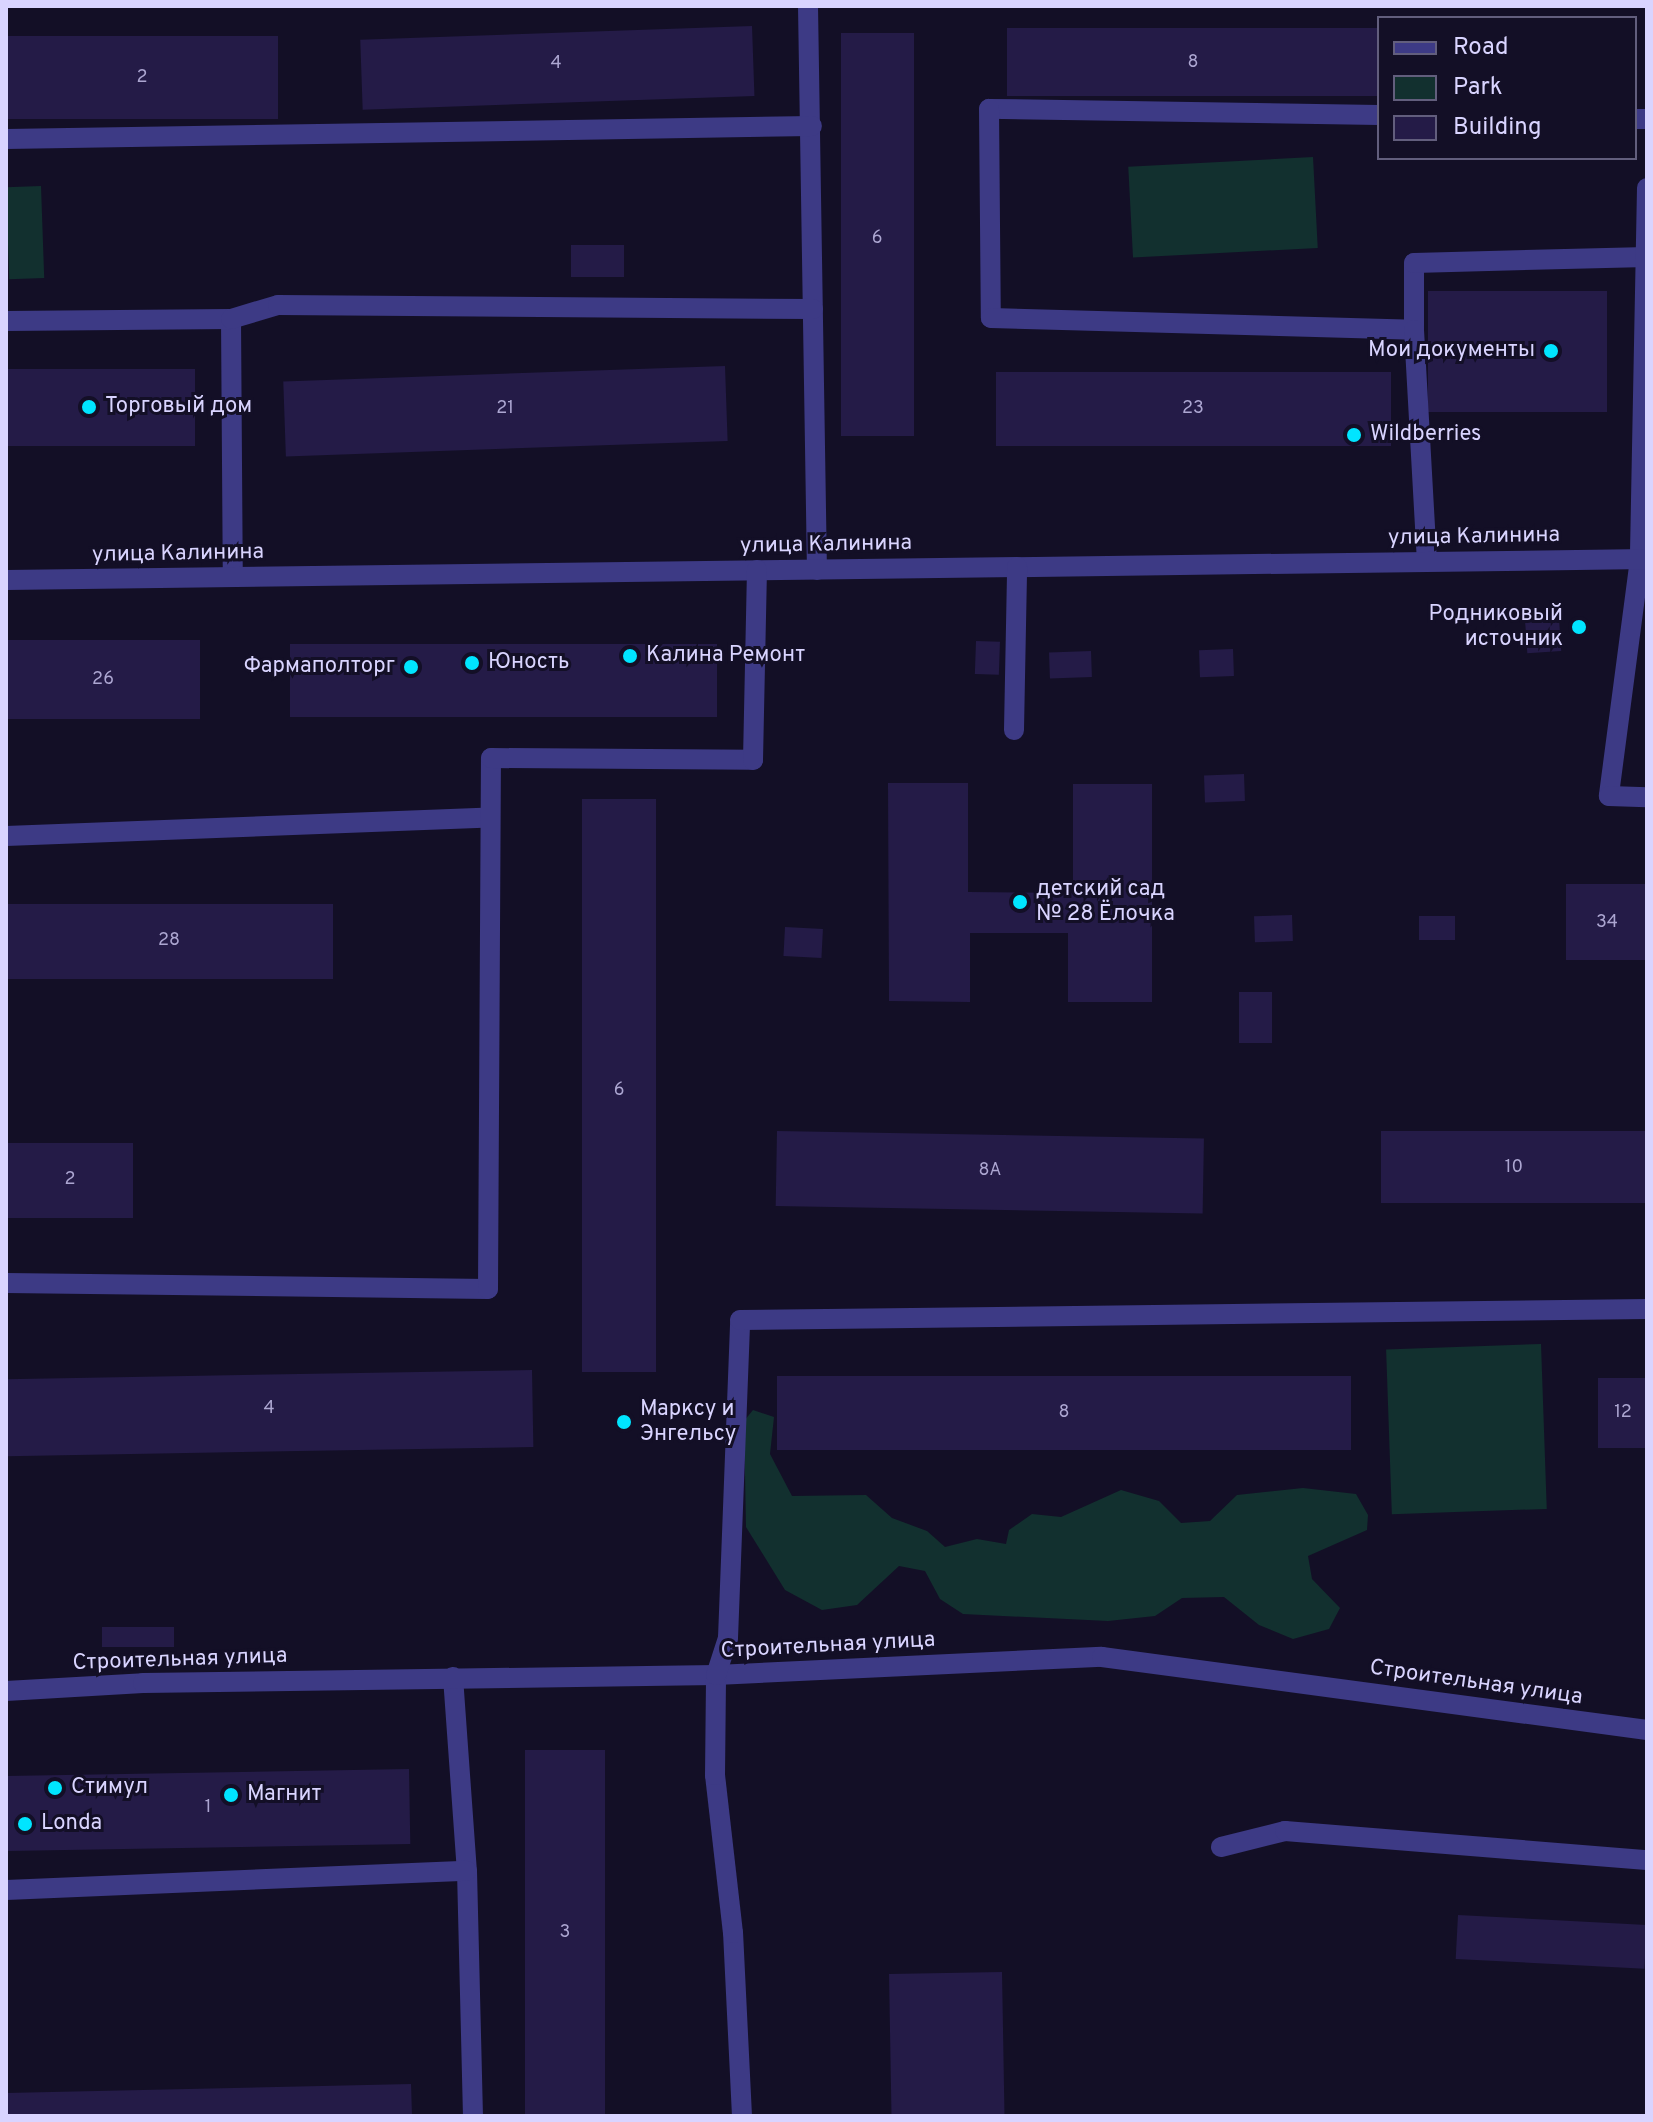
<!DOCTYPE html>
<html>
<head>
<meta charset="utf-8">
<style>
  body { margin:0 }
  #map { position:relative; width:1653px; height:2122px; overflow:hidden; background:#130f26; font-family:Overpass,sans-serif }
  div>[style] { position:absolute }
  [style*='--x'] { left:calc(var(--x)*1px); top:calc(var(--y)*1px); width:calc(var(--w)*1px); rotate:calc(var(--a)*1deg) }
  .green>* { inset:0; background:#12302f; transform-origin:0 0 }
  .building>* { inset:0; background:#241b47; transform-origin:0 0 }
  .minor>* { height:20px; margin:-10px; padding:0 10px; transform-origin:10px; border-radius:10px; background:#3d3a85 }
  .dots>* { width:22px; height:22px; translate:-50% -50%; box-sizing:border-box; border:4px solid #130f26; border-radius:50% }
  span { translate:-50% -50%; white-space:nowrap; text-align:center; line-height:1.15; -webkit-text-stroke:6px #130f26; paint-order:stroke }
  .number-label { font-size:18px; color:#aca6d1 }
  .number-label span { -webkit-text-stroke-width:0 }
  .poi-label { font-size:22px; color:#d9d4ff }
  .right { translate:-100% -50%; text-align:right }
  .left { translate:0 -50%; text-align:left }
  .street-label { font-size:22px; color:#d9d4ff }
  .frame { position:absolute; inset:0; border:8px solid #d9d4ff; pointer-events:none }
  .legend { position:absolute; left:1377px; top:16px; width:260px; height:144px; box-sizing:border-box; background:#130f26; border:2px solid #625e7d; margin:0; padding:10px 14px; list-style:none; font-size:24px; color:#d9d4ff }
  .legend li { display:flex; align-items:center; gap:16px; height:40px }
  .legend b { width:40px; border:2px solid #625e7d }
</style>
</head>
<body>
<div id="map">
  <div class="green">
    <div style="left:1313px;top:157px;width:91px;height:185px;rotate:87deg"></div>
    <div style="left:41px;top:186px;width:92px;height:35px;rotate:88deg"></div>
    <div style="left:1541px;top:1344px;width:165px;height:155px;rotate:88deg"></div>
    <div style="clip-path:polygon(753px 1410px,774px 1417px,770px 1454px,792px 1496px,866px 1495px,892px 1518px,927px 1531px,945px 1547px,977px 1539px,1006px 1544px,1009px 1530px,1032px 1514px,1061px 1517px,1121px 1490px,1159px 1501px,1181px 1523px,1210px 1521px,1237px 1495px,1303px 1488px,1356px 1494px,1368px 1515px,1367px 1530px,1308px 1556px,1312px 1579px,1340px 1608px,1329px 1629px,1293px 1639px,1259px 1625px,1224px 1597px,1182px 1598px,1155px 1616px,1108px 1621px,963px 1614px,940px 1599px,925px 1571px,899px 1566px,857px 1605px,822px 1610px,785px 1590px,746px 1527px,744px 1421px)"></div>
  </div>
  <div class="building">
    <div style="left:752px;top:26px;width:70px;height:392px;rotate:88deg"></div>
    <div style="left:1379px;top:28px;width:68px;height:372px;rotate:90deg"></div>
    <div style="left:841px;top:33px;width:73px;height:403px"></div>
    <div style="left:6px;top:36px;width:272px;height:83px"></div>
    <div style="left:624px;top:245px;width:32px;height:53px;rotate:90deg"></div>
    <div style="left:1428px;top:291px;width:179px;height:121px"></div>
    <div style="left:725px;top:366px;width:75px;height:442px;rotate:88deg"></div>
    <div style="left:195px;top:369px;width:77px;height:189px;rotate:90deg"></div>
    <div style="left:996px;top:372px;width:395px;height:74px"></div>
    <div style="left:1559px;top:619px;width:32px;height:34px;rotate:86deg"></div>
    <div style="left:6px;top:640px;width:194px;height:79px"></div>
    <div style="left:976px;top:641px;width:24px;height:33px;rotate:2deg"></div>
    <div style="left:290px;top:644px;width:427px;height:73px"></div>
    <div style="left:1233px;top:649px;width:27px;height:34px;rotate:88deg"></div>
    <div style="left:1091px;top:651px;width:26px;height:42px;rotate:88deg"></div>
    <div style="left:1244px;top:774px;width:27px;height:40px;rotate:88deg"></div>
    <div style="clip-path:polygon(888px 783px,968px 783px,968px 892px,1073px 893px,1073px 784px,1152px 784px,1152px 1002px,1068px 1002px,1068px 933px,970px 933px,970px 1002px,889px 1001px)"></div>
    <div style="left:582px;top:799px;width:74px;height:573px"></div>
    <div style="left:1647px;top:884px;width:76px;height:81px;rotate:90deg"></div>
    <div style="left:6px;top:904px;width:327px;height:75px"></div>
    <div style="left:1292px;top:915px;width:26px;height:38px;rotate:88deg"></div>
    <div style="left:1419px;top:916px;width:36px;height:24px"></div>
    <div style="left:785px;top:927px;width:38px;height:29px;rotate:3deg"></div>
    <div style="left:1272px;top:992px;width:51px;height:33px;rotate:90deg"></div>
    <div style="left:777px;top:1131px;width:427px;height:75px;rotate:1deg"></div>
    <div style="left:1381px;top:1131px;width:266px;height:72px"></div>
    <div style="left:6px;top:1143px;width:127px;height:75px"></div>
    <div style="left:532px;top:1370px;width:77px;height:526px;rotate:89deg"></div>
    <div style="left:777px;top:1376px;width:574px;height:74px"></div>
    <div style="left:1598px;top:1378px;width:49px;height:70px"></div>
    <div style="left:102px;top:1627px;width:72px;height:20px"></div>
    <div style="left:525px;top:1750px;width:80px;height:366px"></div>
    <div style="left:409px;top:1769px;width:75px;height:403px;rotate:89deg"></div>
    <div style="left:1458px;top:1915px;width:189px;height:44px;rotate:3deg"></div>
    <div style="left:1002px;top:1972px;width:144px;height:113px;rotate:89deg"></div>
    <div style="clip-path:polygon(411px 2084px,412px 2116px,6px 2116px,6px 2093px)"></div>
  </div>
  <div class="minor">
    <div style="--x:808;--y:6;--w:564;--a:89.09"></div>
    <div style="--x:1379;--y:115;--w:390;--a:-179.1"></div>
    <div style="--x:989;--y:109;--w:209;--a:89.5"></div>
    <div style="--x:991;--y:318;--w:423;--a:1.6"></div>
    <div style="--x:1414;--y:330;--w:67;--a:-90"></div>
    <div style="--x:1414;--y:263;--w:233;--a:-1.5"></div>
    <div style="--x:1635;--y:119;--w:12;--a:0"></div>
    <div style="--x:6;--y:139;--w:806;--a:-0.92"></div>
    <div style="--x:1647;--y:188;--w:371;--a:91.1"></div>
    <div style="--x:1640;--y:559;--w:239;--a:97.5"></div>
    <div style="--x:1609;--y:796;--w:38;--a:2"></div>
    <div style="--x:231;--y:319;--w:258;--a:89.6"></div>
    <div style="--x:6;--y:321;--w:225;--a:-0.5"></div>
    <div style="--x:231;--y:319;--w:49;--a:-16.6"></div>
    <div style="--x:278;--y:305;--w:535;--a:0.43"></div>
    <div style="--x:1414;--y:330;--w:232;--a:86.8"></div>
    <div style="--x:6;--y:580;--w:1641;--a:-0.73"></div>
    <div style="--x:1014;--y:730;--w:163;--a:-88.9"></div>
    <div style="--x:6;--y:836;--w:484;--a:-2.2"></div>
    <div style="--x:6;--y:1283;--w:482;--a:0.7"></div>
    <div style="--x:488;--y:1289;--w:531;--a:-89.68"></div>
    <div style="--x:491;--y:758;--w:262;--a:0.4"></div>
    <div style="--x:753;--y:760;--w:190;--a:-88.8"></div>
    <div style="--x:453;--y:1677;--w:195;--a:85.9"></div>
    <div style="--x:467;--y:1871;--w:245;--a:88.6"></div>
    <div style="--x:6;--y:1691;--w:137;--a:-3.3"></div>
    <div style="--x:143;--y:1683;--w:573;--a:-0.8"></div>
    <div style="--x:716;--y:1675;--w:386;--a:-2.7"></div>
    <div style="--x:1102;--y:1657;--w:550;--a:7.63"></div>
    <div style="--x:1221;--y:1847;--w:66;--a:-14"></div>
    <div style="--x:1285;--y:1831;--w:363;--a:4.6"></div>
    <div style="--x:6;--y:1890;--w:461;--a:-2.4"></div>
    <div style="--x:742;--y:2116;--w:183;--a:-92.8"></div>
    <div style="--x:733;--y:1933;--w:159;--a:-96.5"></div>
    <div style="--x:715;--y:1775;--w:100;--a:-89.4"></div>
    <div style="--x:716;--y:1675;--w:39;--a:-72"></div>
    <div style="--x:728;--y:1638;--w:318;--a:-87.8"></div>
    <div style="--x:740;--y:1320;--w:907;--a:-0.69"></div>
  </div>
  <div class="dots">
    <div style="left:1551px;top:351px;background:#00e5ff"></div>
    <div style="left:89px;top:407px;background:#00e5ff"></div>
    <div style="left:1354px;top:435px;background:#00e5ff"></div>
    <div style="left:1579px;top:627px;background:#00e5ff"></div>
    <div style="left:630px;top:656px;background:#00e5ff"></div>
    <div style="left:472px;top:663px;background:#00e5ff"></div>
    <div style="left:411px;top:667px;background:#00e5ff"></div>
    <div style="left:1020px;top:902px;background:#00e5ff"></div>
    <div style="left:624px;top:1422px;background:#00e5ff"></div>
    <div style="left:55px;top:1788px;background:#00e5ff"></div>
    <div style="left:231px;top:1795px;background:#00e5ff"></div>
    <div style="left:25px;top:1824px;background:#00e5ff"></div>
  </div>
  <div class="number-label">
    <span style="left:1193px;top:63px">8</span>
    <span style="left:556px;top:64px">4</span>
    <span style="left:142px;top:78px">2</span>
    <span style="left:877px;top:239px">6</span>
    <span style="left:505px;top:409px">21</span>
    <span style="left:1193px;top:409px">23</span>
    <span style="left:103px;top:680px">26</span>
    <span style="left:1607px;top:923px">34</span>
    <span style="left:169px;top:941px">28</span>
    <span style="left:619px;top:1091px">6</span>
    <span style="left:1514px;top:1168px">10</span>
    <span style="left:990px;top:1171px">8А</span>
    <span style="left:70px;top:1180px">2</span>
    <span style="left:269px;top:1409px">4</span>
    <span style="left:1064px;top:1413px">8</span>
    <span style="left:1623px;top:1413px">12</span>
    <span style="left:208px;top:1808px">1</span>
    <span style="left:565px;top:1933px">3</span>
  </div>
  <div class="poi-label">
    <span class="right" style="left:1535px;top:351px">Мои документы</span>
    <span class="left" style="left:105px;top:407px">Торговый дом</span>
    <span class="left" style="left:1370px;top:435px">Wildberries</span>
    <span class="right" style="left:1563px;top:627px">Родниковый<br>источник</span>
    <span class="left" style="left:646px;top:656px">Калина Ремонт</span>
    <span class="left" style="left:488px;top:663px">Юность</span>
    <span class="right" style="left:395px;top:667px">Фармаполторг</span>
    <span class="left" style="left:1036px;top:902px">детский сад<br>№ 28 Ёлочка</span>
    <span class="left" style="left:640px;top:1422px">Марксу и<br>Энгельсу</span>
    <span class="left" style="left:71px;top:1788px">Стимул</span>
    <span class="left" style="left:247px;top:1795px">Магнит</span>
    <span class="left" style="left:41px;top:1824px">Londa</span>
  </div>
  <div class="street-label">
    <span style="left:1474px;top:537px;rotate:-1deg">улица Калинина</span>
    <span style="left:826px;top:545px;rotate:-1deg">улица Калинина</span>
    <span style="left:178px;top:554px;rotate:-1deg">улица Калинина</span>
    <span style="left:828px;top:1646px;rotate:-3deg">Строительная улица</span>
    <span style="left:180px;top:1660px;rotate:-2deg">Строительная улица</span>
    <span style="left:1476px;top:1683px;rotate:8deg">Строительная улица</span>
  </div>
  <div class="frame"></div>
  <ul class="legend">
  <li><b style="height:10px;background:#3d3a85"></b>Road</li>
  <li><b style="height:22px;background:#12302f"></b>Park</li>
  <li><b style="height:22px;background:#241b47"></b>Building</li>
  </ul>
</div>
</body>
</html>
